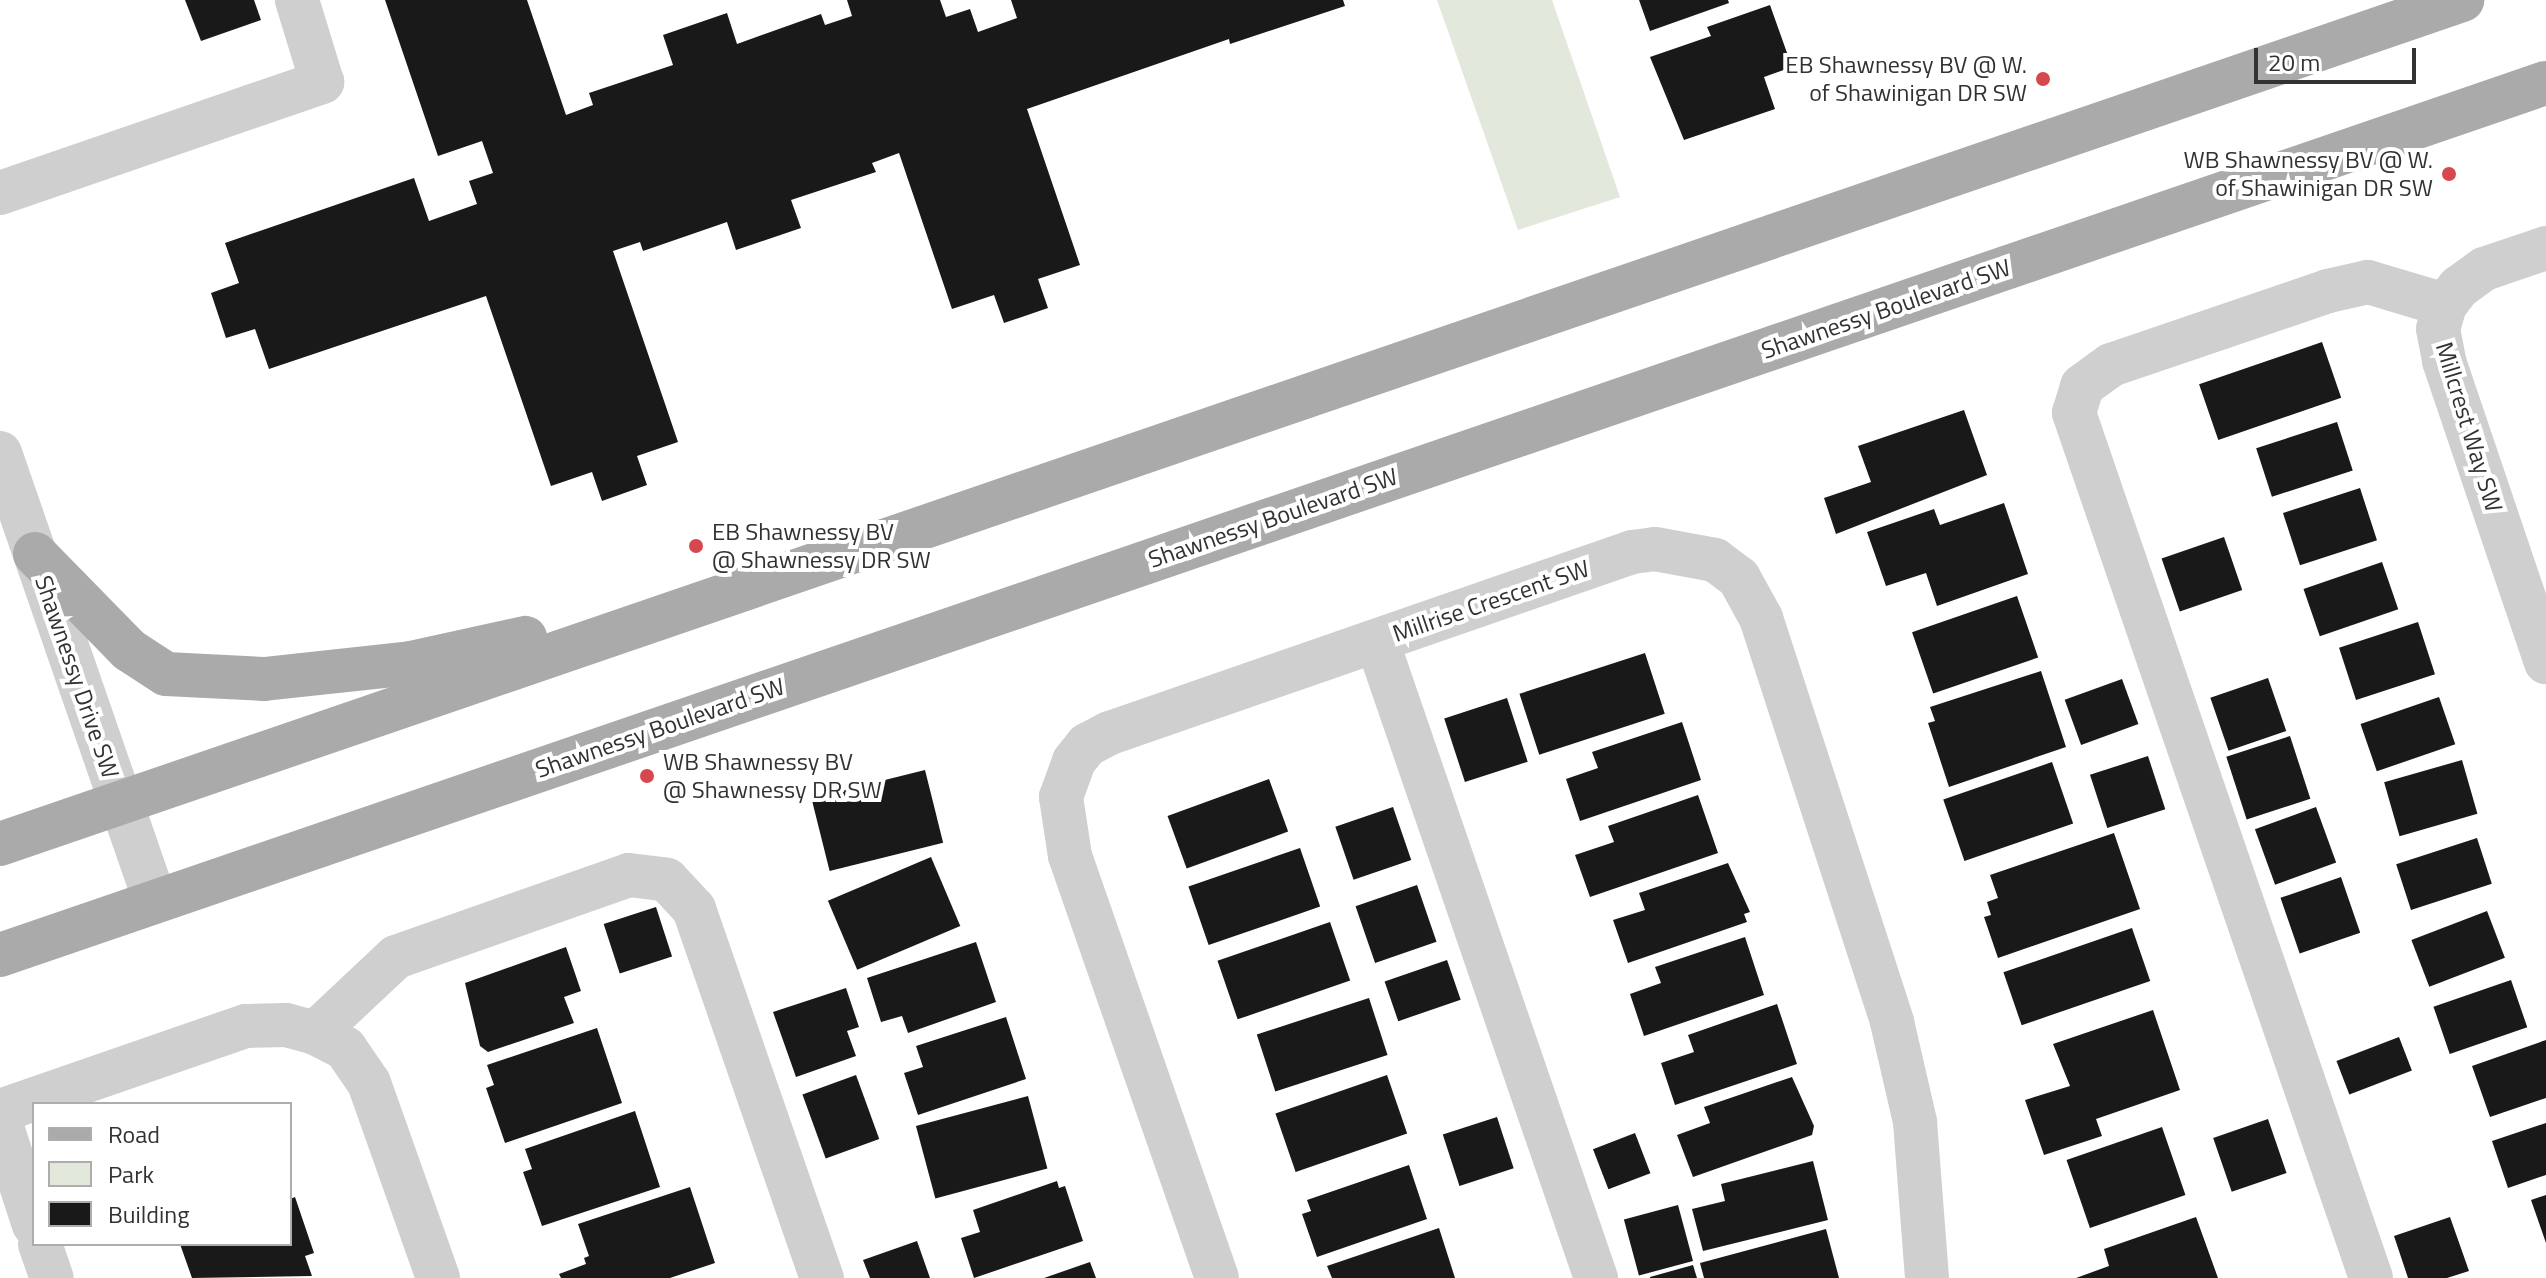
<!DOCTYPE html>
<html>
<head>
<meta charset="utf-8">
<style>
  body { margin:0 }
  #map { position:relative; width:2546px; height:1278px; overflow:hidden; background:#fff; font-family:"Titillium Web",sans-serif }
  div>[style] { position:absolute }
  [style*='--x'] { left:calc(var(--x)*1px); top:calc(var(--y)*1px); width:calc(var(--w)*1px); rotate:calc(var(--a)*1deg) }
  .green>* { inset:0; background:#e2e8dc }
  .building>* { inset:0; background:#191919; transform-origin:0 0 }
  .minor>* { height:44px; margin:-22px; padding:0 22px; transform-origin:22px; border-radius:22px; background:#cfcfcf }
  .major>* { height:44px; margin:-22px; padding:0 22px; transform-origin:22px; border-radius:22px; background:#aaa }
  .dots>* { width:22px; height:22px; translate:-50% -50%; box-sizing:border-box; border:4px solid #fff; border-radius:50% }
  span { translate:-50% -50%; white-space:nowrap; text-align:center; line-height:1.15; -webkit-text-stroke:8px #fff; paint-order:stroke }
  .poi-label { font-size:24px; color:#323232 }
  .right { translate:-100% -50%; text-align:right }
  .left { translate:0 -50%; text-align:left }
  .street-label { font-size:24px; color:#323232 }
  .legend { position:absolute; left:32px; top:1102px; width:260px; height:144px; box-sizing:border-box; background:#fff; border:2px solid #adadad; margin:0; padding:10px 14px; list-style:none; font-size:24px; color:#323232 }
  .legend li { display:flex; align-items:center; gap:16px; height:40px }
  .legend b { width:40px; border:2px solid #adadad }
  .scale { position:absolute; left:2254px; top:48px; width:162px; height:36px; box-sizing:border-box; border:4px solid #323232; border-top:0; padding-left:10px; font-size:24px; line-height:28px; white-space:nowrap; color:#323232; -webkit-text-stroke:6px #fff; paint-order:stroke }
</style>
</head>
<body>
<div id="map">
  <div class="green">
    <div style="clip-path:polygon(1437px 0,1552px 0,1620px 197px,1518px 230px)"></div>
  </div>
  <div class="building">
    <div style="clip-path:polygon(185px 0,254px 0,261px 20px,201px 41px)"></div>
    <div style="clip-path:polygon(385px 0,527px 0,566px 115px,593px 105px,589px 93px,673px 65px,663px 35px,727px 13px,737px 44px,821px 14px,825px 25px,852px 16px,847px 0,940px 0,946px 17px,970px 9px,978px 32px,1017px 18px,1011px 0,1343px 0,1345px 6px,1230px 44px,1229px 39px,1027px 109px,1080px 265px,1038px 279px,1048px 308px,1004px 323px,994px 295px,952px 309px,899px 153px,872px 163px,876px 172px,791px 200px,801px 228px,736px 250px,727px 222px,643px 251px,640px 242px,613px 251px,678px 442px,637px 456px,647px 485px,602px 501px,592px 472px,551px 486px,486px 296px,269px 369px,255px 329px,226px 338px,211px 293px,239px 283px,225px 243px,414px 178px,429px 221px,477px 204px,469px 181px,493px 173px,482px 141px,438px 156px)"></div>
    <div style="clip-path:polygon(1639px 0,1728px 0,1729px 3px,1650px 31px)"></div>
    <div style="clip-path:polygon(1770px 5px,1792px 67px,1764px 77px,1775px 109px,1684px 140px,1650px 57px,1711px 36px,1707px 27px)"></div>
    <div style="left:2322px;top:342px;width:59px;height:130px;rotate:71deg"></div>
    <div style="clip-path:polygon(1964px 410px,1987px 475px,1836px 534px,1824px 498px,1871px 482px,1858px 446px)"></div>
    <div style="left:2337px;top:422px;width:51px;height:85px;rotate:72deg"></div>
    <div style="left:2360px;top:488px;width:55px;height:81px;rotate:72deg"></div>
    <div style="clip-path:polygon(2004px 503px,2028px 574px,1937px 606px,1926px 573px,1886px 586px,1867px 532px,1934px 509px,1940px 525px)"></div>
    <div style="left:2224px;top:537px;width:56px;height:66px;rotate:71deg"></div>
    <div style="left:2382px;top:562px;width:50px;height:83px;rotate:71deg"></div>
    <div style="left:2017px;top:596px;width:65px;height:111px;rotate:71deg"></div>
    <div style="left:2418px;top:622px;width:55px;height:83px;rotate:72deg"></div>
    <div style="left:1645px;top:653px;width:64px;height:132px;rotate:72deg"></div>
    <div style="clip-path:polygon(2041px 671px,2066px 747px,1949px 787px,1928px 723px,1935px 721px,1930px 707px)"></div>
    <div style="left:2268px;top:678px;width:56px;height:61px;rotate:71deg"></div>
    <div style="left:2122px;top:679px;width:48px;height:61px;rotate:70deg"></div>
    <div style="left:2439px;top:697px;width:50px;height:83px;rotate:71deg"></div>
    <div style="left:1507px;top:698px;width:67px;height:66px;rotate:72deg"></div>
    <div style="clip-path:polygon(1682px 722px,1701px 780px,1580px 821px,1566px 779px,1598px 768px,1592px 752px)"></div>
    <div style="left:2290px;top:736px;width:66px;height:67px;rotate:72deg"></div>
    <div style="left:2148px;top:756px;width:56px;height:61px;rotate:72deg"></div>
    <div style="left:2462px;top:760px;width:56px;height:81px;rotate:74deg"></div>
    <div style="left:2052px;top:762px;width:65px;height:115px;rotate:71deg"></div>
    <div style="left:925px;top:770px;width:75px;height:117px;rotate:76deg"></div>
    <div style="left:1269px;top:779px;width:56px;height:108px;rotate:70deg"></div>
    <div style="clip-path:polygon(1698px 795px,1718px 853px,1590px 897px,1575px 855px,1614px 842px,1608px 826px)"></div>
    <div style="left:1393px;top:807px;width:56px;height:61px;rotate:71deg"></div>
    <div style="left:2316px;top:807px;width:59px;height:65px;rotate:70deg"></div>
    <div style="clip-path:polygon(2114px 833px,2140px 909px,1998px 958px,1984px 917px,1991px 915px,1987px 902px,1998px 898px,1990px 875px)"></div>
    <div style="left:2477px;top:838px;width:48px;height:85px;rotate:72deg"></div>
    <div style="left:1300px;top:848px;width:62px;height:118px;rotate:71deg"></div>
    <div style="left:931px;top:857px;width:75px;height:112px;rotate:67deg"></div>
    <div style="clip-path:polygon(1728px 863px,1750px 912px,1744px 914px,1747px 922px,1628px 963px,1613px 920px,1645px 910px,1639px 893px)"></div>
    <div style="left:2341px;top:877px;width:59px;height:64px;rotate:71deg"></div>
    <div style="left:1417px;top:885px;width:60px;height:65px;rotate:71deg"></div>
    <div style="left:656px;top:907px;width:52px;height:55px;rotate:72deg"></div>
    <div style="left:2487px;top:911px;width:50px;height:81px;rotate:69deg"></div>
    <div style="left:1330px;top:922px;width:62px;height:119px;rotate:71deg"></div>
    <div style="left:2132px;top:928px;width:56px;height:136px;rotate:71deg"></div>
    <div style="clip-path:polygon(1745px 937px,1764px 995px,1644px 1036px,1630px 994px,1661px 983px,1655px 967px)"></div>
    <div style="clip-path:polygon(976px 942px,996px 1002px,908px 1033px,902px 1016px,881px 1022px,867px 978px)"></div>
    <div style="clip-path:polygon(566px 947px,581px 991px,564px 997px,574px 1023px,488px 1052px,480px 1046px,465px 983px)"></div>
    <div style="left:1447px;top:960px;width:42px;height:66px;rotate:71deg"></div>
    <div style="left:2511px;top:980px;width:50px;height:82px;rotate:71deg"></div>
    <div style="clip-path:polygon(846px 988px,859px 1027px,847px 1031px,856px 1056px,796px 1077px,773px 1012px)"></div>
    <div style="left:1369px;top:998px;width:60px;height:118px;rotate:72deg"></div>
    <div style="clip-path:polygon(1777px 1004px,1797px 1064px,1675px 1105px,1661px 1063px,1694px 1052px,1688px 1035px)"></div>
    <div style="clip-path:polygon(2153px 1010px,2180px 1090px,2096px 1119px,2102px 1136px,2044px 1155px,2025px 1100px,2070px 1086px,2053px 1044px)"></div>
    <div style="clip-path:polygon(1006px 1017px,1026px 1079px,918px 1115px,904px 1073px,923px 1067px,916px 1046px)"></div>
    <div style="clip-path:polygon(597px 1028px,622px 1103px,505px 1143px,486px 1088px,494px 1085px,487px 1065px)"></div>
    <div style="left:2399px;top:1037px;width:36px;height:67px;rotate:69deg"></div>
    <div style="clip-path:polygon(2546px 1040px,2546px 1098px,2490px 1117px,2472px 1066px)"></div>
    <div style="left:856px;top:1075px;width:68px;height:57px;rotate:70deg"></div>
    <div style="left:1387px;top:1075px;width:62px;height:118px;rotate:71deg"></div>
    <div style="clip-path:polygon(1792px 1077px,1814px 1126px,1812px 1135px,1693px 1177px,1677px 1135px,1710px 1123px,1704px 1107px)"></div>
    <div style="left:1028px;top:1096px;width:75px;height:116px;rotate:75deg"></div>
    <div style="clip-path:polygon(635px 1111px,660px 1187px,542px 1226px,523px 1172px,532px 1169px,525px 1149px)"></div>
    <div style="left:1497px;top:1117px;width:54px;height:57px;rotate:72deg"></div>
    <div style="left:2268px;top:1119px;width:57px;height:58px;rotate:71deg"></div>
    <div style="clip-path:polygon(2546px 1123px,2546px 1175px,2508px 1188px,2492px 1141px)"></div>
    <div style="left:2162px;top:1127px;width:72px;height:101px;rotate:71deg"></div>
    <div style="left:1635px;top:1133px;width:43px;height:45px;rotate:69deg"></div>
    <div style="clip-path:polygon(1813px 1161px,1828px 1220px,1703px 1251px,1692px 1209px,1725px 1201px,1721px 1184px)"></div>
    <div style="clip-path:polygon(1409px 1165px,1427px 1219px,1317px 1257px,1302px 1214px,1311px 1211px,1307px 1200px)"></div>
    <div style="clip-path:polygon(1057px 1181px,1059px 1188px,1065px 1186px,1083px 1241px,974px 1278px,961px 1238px,980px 1232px,973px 1210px)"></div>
    <div style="clip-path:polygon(690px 1187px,715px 1263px,670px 1278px,561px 1278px,559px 1274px,586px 1264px,584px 1258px,589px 1256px,578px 1224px)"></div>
    <div style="clip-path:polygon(2546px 1195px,2546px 1243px,2531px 1200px)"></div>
    <div style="clip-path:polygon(295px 1197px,314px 1253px,305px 1256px,312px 1276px,192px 1278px,180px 1244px,290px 1244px,290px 1199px)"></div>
    <div style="left:1678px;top:1205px;width:58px;height:56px;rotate:75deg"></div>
    <div style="clip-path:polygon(2196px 1217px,2218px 1278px,2076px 1278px,2109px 1266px,2104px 1249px)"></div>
    <div style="clip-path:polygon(2450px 1217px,2469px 1271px,2447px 1278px,2408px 1278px,2394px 1236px)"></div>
    <div style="clip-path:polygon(1439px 1228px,1455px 1278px,1332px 1278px,1327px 1266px)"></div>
    <div style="clip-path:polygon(1826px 1229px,1839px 1278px,1704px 1278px,1700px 1263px)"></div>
    <div style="clip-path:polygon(917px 1241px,930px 1278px,870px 1278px,863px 1260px)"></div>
    <div style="clip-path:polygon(1090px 1262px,1096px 1278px,1044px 1278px)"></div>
    <div style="clip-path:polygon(1693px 1265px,1697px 1278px,1650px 1278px,1650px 1277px)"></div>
  </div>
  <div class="minor">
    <div style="--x:0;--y:193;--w:341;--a:-19"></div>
    <div style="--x:322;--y:82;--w:86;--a:-107"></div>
    <div style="--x:2546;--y:248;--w:65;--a:161.3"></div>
    <div style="--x:2484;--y:269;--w:31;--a:144"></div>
    <div style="--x:2459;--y:287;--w:23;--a:128"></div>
    <div style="--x:2445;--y:305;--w:25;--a:106"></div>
    <div style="--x:2438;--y:329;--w:33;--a:79"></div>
    <div style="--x:2444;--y:361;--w:318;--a:71.3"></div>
    <div style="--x:0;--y:453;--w:474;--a:70.9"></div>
    <div style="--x:1377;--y:641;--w:674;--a:71.03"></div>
    <div style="--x:315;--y:1033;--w:111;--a:-43.2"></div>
    <div style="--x:396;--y:957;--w:247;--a:-19.4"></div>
    <div style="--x:629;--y:875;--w:38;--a:7"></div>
    <div style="--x:667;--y:880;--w:40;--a:47"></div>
    <div style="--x:694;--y:909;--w:391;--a:70.9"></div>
    <div style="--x:0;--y:1111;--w:260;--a:-19.1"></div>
    <div style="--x:246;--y:1026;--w:40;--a:-1.4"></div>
    <div style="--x:286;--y:1025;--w:30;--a:15"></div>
    <div style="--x:315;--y:1033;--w:34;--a:27"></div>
    <div style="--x:345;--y:1048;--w:42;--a:55.6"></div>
    <div style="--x:369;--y:1083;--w:207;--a:70.5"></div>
    <div style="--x:0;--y:1121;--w:109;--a:71.9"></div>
    <div style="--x:40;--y:1244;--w:36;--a:71"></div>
    <div style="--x:1217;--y:1278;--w:447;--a:-109.2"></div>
    <div style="--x:1070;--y:856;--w:60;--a:-98.7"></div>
    <div style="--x:1061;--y:797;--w:38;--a:-70"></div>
    <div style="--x:1074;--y:761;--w:21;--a:-51"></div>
    <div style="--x:1087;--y:745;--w:26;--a:-28"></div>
    <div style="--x:1110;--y:733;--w:552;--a:-19.12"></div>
    <div style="--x:1632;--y:552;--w:23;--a:-7"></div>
    <div style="--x:1655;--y:549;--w:61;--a:10.4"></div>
    <div style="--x:1715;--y:560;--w:30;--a:37"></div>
    <div style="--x:1739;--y:578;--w:46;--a:61.2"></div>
    <div style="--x:1761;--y:618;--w:425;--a:72"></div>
    <div style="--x:1892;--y:1022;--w:103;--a:77"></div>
    <div style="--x:1915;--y:1122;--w:156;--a:85.6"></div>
    <div style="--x:2371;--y:1278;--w:915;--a:-108.95"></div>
    <div style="--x:2074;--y:413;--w:28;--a:-73"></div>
    <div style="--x:2082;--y:386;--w:36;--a:-36"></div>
    <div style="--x:2111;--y:365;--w:229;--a:-18.8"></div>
    <div style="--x:2328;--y:291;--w:41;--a:-12.7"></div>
    <div style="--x:2368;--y:282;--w:80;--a:16.6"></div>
  </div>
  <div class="major">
    <div style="--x:35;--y:554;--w:134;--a:45.6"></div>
    <div style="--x:129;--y:650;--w:44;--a:33"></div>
    <div style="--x:166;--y:674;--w:98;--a:2.9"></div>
    <div style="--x:264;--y:679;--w:148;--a:-6.2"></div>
    <div style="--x:411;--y:663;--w:117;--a:-12.4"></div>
    <div style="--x:0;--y:844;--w:2603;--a:-18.92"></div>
    <div style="--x:0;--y:955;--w:2691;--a:-18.91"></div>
  </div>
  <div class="dots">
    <div style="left:2043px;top:79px;background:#d6484e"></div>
    <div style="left:2449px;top:174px;background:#d6484e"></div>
    <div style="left:696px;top:546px;background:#d6484e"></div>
    <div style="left:647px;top:776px;background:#d6484e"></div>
  </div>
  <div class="poi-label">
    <span class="right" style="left:2027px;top:79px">EB Shawnessy BV @ W.<br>of Shawinigan DR SW</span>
    <span class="right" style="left:2433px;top:174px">WB Shawnessy BV @ W.<br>of Shawinigan DR SW</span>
    <span class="left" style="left:712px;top:546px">EB Shawnessy BV<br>@ Shawnessy DR SW</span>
    <span class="left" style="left:663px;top:776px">WB Shawnessy BV<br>@ Shawnessy DR SW</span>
  </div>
  <div class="street-label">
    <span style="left:1886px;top:309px;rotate:-19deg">Shawnessy Boulevard SW</span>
    <span style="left:2469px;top:427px;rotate:73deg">Millcrest Way SW</span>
    <span style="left:1273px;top:518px;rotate:-19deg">Shawnessy Boulevard SW</span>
    <span style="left:1491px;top:601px;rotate:-19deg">Millrise Crescent SW</span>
    <span style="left:77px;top:677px;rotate:71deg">Shawnessy Drive SW</span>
    <span style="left:660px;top:728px;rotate:-19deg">Shawnessy Boulevard SW</span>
  </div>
  <ul class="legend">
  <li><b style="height:10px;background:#aaa"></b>Road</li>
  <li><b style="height:22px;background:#e2e8dc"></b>Park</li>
  <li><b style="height:22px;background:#191919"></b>Building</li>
  </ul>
  <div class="scale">20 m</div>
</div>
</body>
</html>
